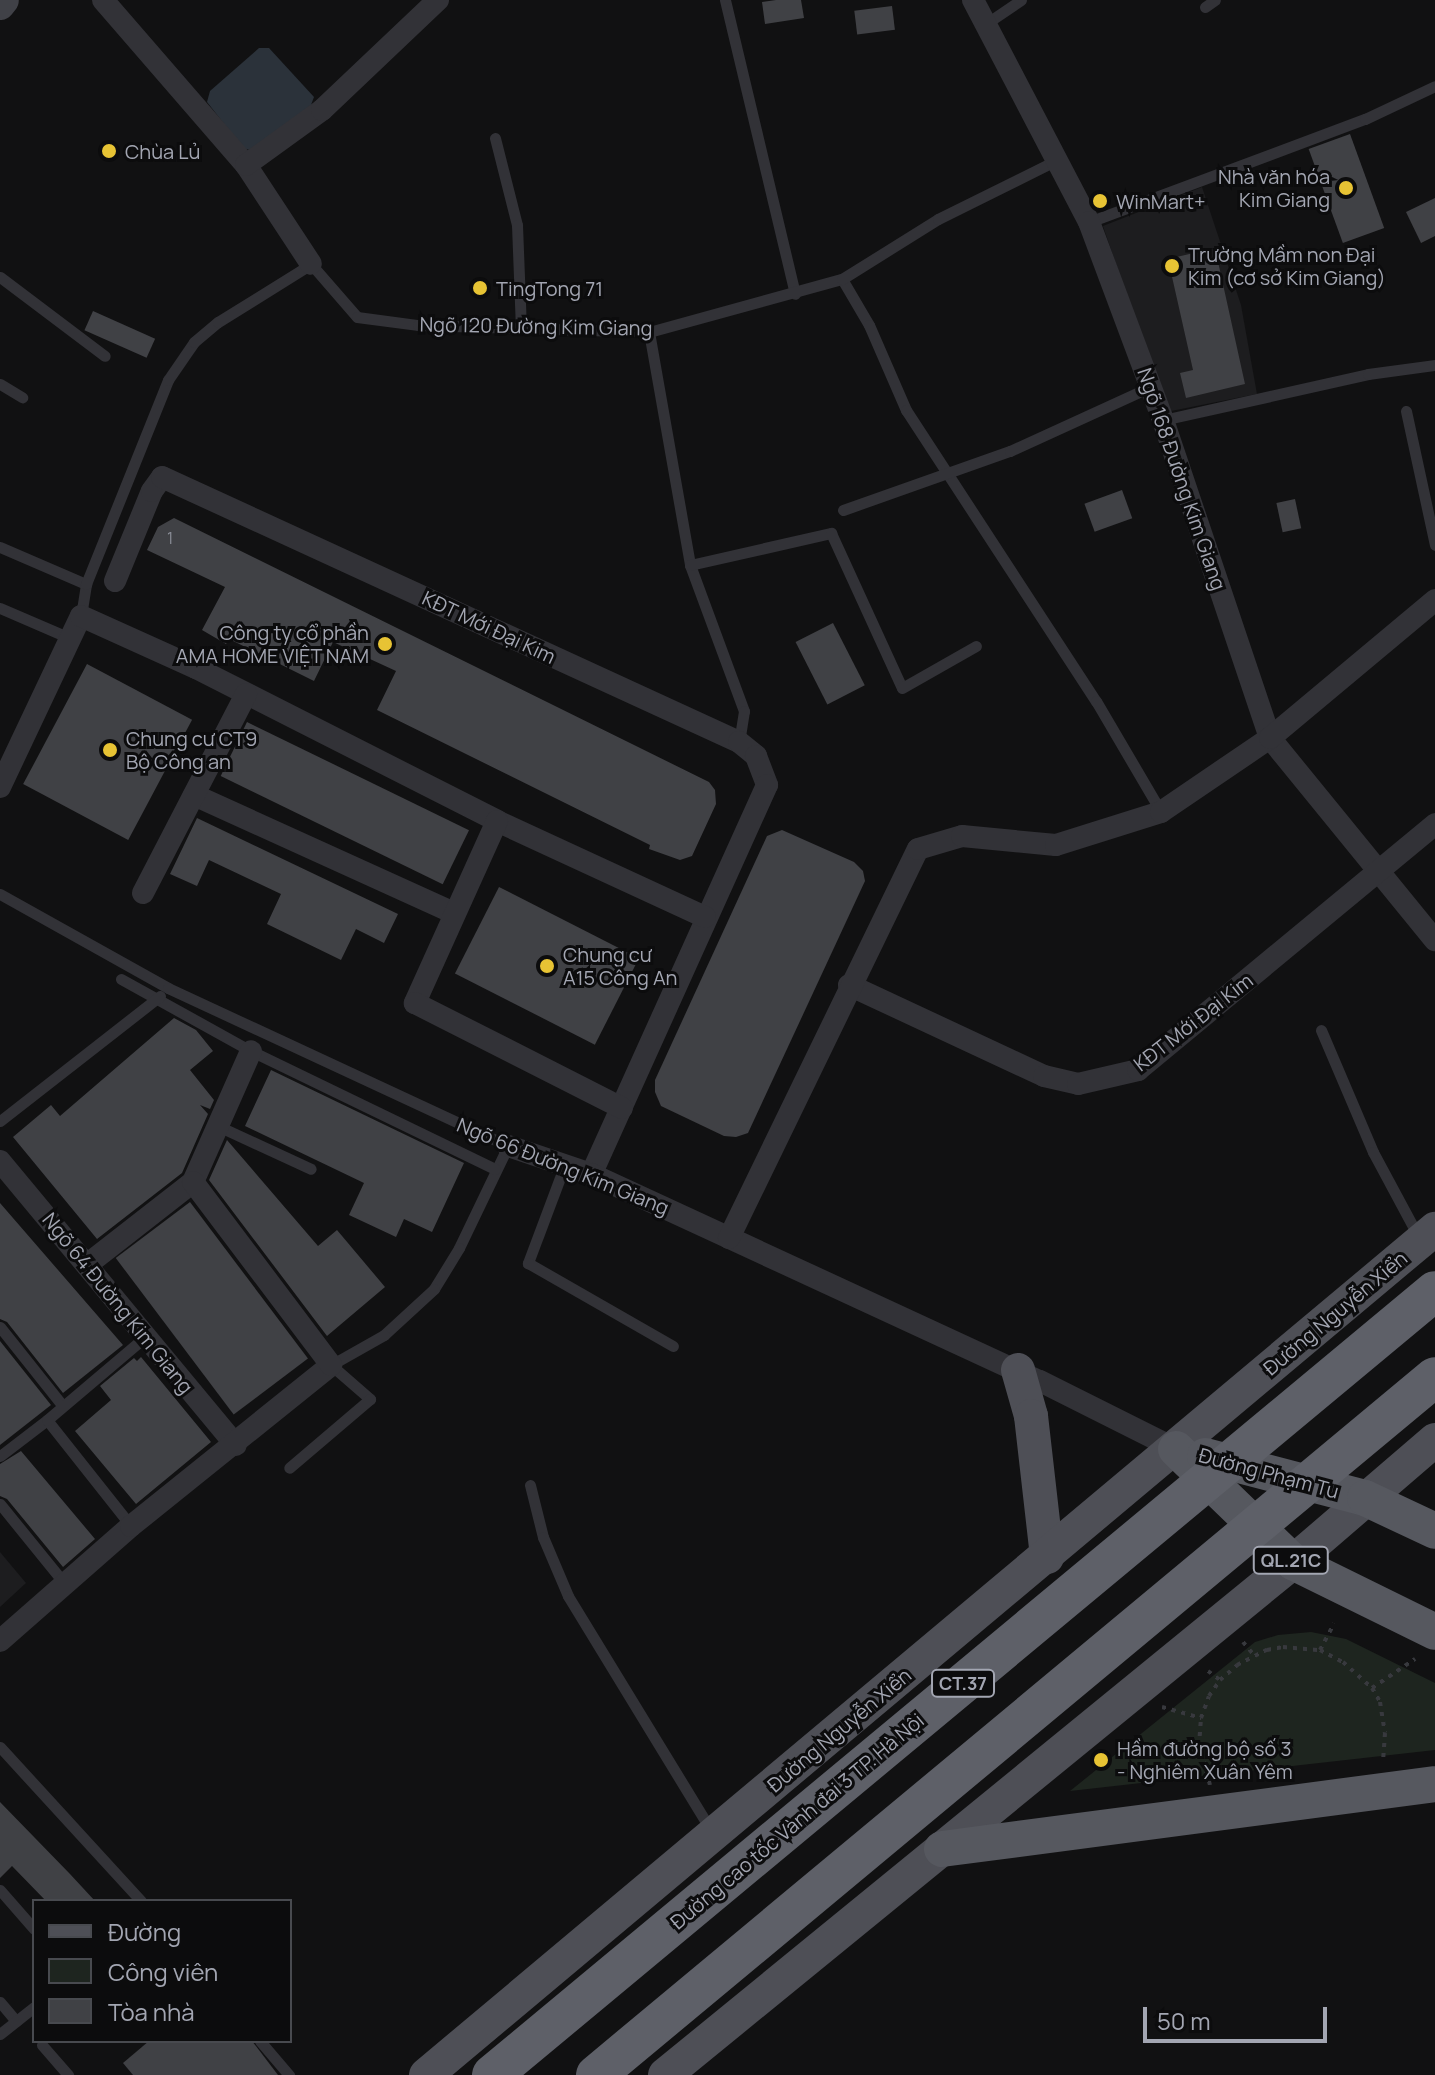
<!DOCTYPE html>
<html>
<head>
<meta charset="utf-8">
<style>
  body { margin:0 }
  #map { position:relative; width:1435px; height:2075px; overflow:hidden; background:#111112; font-family:Manrope,sans-serif }
  div>[style] { position:absolute }
  [style*='--x'] { left:calc(var(--x)*1px); top:calc(var(--y)*1px); width:calc(var(--w)*1px); rotate:calc(var(--a)*1deg) }
  .built>* { inset:0; background:#1d1d1f }
  .green>* { inset:0; background:#1e251f }
  .water>* { inset:0; background:#2b323a }
  .building>* { inset:0; background:#404145; transform-origin:0 0 }
  .path>* { height:4px; margin-top:-2px; transform-origin:0; background:repeating-linear-gradient(90deg,#38393e 0 4px,transparent 0 10px) }
  .service>* { height:11px; margin:-5.5px; padding:0 5.5px; transform-origin:5.5px; border-radius:5.5px; background:#323237 }
  .minor>* { height:22px; margin:-11px; padding:0 11px; transform-origin:11px; border-radius:11px; background:#323237 }
  .secondary>* { height:30px; margin:-15px; padding:0 15px; transform-origin:15px; border-radius:15px; background:#404147 }
  .primary>* { height:34px; margin:-17px; padding:0 17px; transform-origin:17px; border-radius:17px; background:#4e4f56 }
  .trunk>* { height:36px; margin:-18px; padding:0 18px; transform-origin:18px; border-radius:18px; background:#56585f }
  .motorway-bridge>* { height:40px; margin:-20px; padding:0 20px; transform-origin:20px; border-radius:20px; background:#5e6068 }
  .dots>* { width:22px; height:22px; translate:-50% -50%; box-sizing:border-box; border:4px solid #0c0c0d; border-radius:50% }
  span { translate:-50% -50%; white-space:nowrap; text-align:center; line-height:1.15; -webkit-text-stroke:6px #0c0c0d; paint-order:stroke }
  .number-label { font-size:16px; color:#8a8d97 }
  .number-label span { -webkit-text-stroke-width:0 }
  .shield-label span { padding:2px 6px; background:#0c0c0d; border:2px solid; border-radius:6px; -webkit-text-stroke-width:0 }
  .shield-label { font-size:18px; color:#a3a6b2; font-weight:700 }
  .poi-label { font-size:20px; color:#a3a6b2 }
  .left { translate:0 -50%; text-align:left }
  .right { translate:-100% -50%; text-align:right }
  .street-label { font-size:20px; color:#a3a6b2 }
  .legend { position:absolute; left:32px; top:1899px; width:260px; height:144px; box-sizing:border-box; background:#0c0c0d; border:2px solid #484a4f; margin:0; padding:10px 14px; list-style:none; font-size:24px; color:#a3a6b2 }
  .legend li { display:flex; align-items:center; gap:16px; height:40px }
  .legend b { width:40px; border:2px solid #484a4f }
  .scale { position:absolute; left:1143px; top:2007px; width:184px; height:36px; box-sizing:border-box; border:4px solid #a3a6b2; border-top:0; padding-left:10px; font-size:24px; line-height:28px; white-space:nowrap; color:#a3a6b2; -webkit-text-stroke:6px #0c0c0d; paint-order:stroke }
</style>
</head>
<body>
<div id="map">
  <div class="built">
    <div style="clip-path:polygon(1202px 187px,1241px 305px,1257px 394px,1166px 412px,1103px 226px)"></div>
    <div style="clip-path:polygon(0 1552px,26px 1583px,0 1607px)"></div>
  </div>
  <div class="green">
    <div style="clip-path:polygon(1311px 1632px,1346px 1639px,1435px 1683px,1435px 1750px,1070px 1791px,1255px 1642px,1278px 1635px)"></div>
  </div>
  <div class="water">
    <div style="clip-path:polygon(259px 48px,269px 48px,314px 97px,311px 105px,253px 151px,243px 148px,207px 102px,210px 91px)"></div>
  </div>
  <div class="building">
    <div style="clip-path:polygon(776px 0,801px 0,804px 18px,765px 24px,762px 2px)"></div>
    <div style="left:892px;top:6px;width:24px;height:38px;rotate:83deg"></div>
    <div style="left:1350px;top:134px;width:100px;height:44px;rotate:70deg"></div>
    <div style="clip-path:polygon(1435px 198px,1435px 236px,1421px 243px,1406px 212px)"></div>
    <div style="clip-path:polygon(1215px 248px,1245px 384px,1186px 398px,1180px 373px,1193px 370px,1168px 259px)"></div>
    <div style="left:93px;top:311px;width:68px;height:21px;rotate:24deg"></div>
    <div style="left:1122px;top:490px;width:30px;height:40px;rotate:70deg"></div>
    <div style="left:1295px;top:499px;width:30px;height:19px;rotate:78deg"></div>
    <div style="clip-path:polygon(174px 518px,709px 782px,715px 790px,716px 804px,692px 856px,680px 860px,649px 849px,650px 845px,377px 710px,396px 671px,333px 642px,314px 681px,229px 639px,226px 644px,202px 630px,225px 587px,147px 550px,158px 527px)"></div>
    <div style="left:833px;top:623px;width:70px;height:42px;rotate:63deg"></div>
    <div style="left:87px;top:664px;width:119px;height:136px;rotate:28deg"></div>
    <div style="left:247px;top:722px;width:247px;height:60px;rotate:26deg"></div>
    <div style="clip-path:polygon(197px 818px,398px 914px,384px 943px,356px 929px,341px 960px,267px 924px,281px 894px,209px 860px,197px 886px,170px 874px)"></div>
    <div style="clip-path:polygon(782px 830px,854px 862px,863px 871px,865px 881px,748px 1133px,736px 1137px,724px 1136px,661px 1106px,655px 1092px,655px 1080px,767px 836px)"></div>
    <div style="left:499px;top:887px;width:157px;height:97px;rotate:27deg"></div>
    <div style="clip-path:polygon(174px 1018px,196px 1030px,213px 1051px,190px 1070px,214px 1100px,210px 1109px,200px 1105px,208px 1114px,182px 1173px,97px 1239px,13px 1137px,51px 1105px,60px 1116px)"></div>
    <div style="clip-path:polygon(271px 1070px,464px 1163px,432px 1232px,404px 1219px,396px 1237px,349px 1215px,364px 1183px,245px 1126px)"></div>
    <div style="clip-path:polygon(227px 1140px,318px 1246px,337px 1230px,385px 1287px,327px 1336px,209px 1180px)"></div>
    <div style="left:190px;top:1202px;width:196px;height:93px;rotate:53deg"></div>
    <div style="clip-path:polygon(0 1203px,123px 1345px,63px 1393px,7px 1322px,0 1319px)"></div>
    <div style="clip-path:polygon(0 1341px,51px 1405px,0 1445px)"></div>
    <div style="clip-path:polygon(141px 1357px,211px 1442px,136px 1504px,75px 1431px,111px 1400px,100px 1386px,134px 1358px,137px 1361px)"></div>
    <div style="clip-path:polygon(21px 1451px,95px 1539px,63px 1567px,7px 1499px,0 1496px,0 1464px)"></div>
    <div style="clip-path:polygon(0 1802px,70px 1874px,95px 1901px,46px 1901px,12px 1866px,0 1878px)"></div>
    <div style="clip-path:polygon(149px 2041px,252px 2041px,278px 2075px,133px 2075px,123px 2063px)"></div>
  </div>
  <div class="path">
    <div style="--x:1243;--y:1642;--w:17;--a:50"></div>
    <div style="--x:1320;--y:1650;--w:30;--a:-62"></div>
    <div style="--x:1208;--y:1671;--w:15;--a:37"></div>
    <div style="--x:1372;--y:1688;--w:52;--a:-34"></div>
    <div style="--x:1162;--y:1707;--w:41;--a:15.8"></div>
    <div style="--x:1210;--y:1785;--w:41;--a:-105.8"></div>
    <div style="--x:1199;--y:1746;--w:28;--a:-86"></div>
    <div style="--x:1201;--y:1718;--w:23;--a:-70"></div>
    <div style="--x:1209;--y:1696;--w:19;--a:-55"></div>
    <div style="--x:1220;--y:1680;--w:23;--a:-41"></div>
    <div style="--x:1237;--y:1665;--w:34;--a:-27"></div>
    <div style="--x:1267;--y:1650;--w:16;--a:-11"></div>
    <div style="--x:1283;--y:1647;--w:37;--a:5"></div>
    <div style="--x:1320;--y:1650;--w:26;--a:28"></div>
    <div style="--x:1343;--y:1662;--w:39;--a:42"></div>
    <div style="--x:1372;--y:1688;--w:16;--a:60"></div>
    <div style="--x:1380;--y:1702;--w:31;--a:81"></div>
    <div style="--x:1385;--y:1733;--w:29;--a:94"></div>
  </div>
  <div class="service">
    <div style="--x:725;--y:0;--w:302;--a:76.6"></div>
    <div style="--x:1205;--y:7;--w:12;--a:-35"></div>
    <div style="--x:987;--y:23;--w:41;--a:-34.1"></div>
    <div style="--x:495;--y:138;--w:90;--a:75.8"></div>
    <div style="--x:517;--y:225;--w:103;--a:87.8"></div>
    <div style="--x:1089;--y:222;--w:295;--a:-20.5"></div>
    <div style="--x:1365;--y:119;--w:77;--a:-25.2"></div>
    <div style="--x:0;--y:277;--w:131;--a:37"></div>
    <div style="--x:842;--y:279;--w:53;--a:59.6"></div>
    <div style="--x:869;--y:325;--w:93;--a:66.5"></div>
    <div style="--x:906;--y:410;--w:348;--a:56.9"></div>
    <div style="--x:1096;--y:701;--w:129;--a:59.6"></div>
    <div style="--x:649;--y:332;--w:237;--a:80"></div>
    <div style="--x:690;--y:565;--w:156;--a:69.7"></div>
    <div style="--x:744;--y:711;--w:31;--a:99"></div>
    <div style="--x:0;--y:384;--w:26;--a:31"></div>
    <div style="--x:1406;--y:411;--w:137;--a:77.8"></div>
    <div style="--x:1163;--y:420;--w:210;--a:-12.6"></div>
    <div style="--x:1368;--y:374;--w:68;--a:-7.7"></div>
    <div style="--x:843;--y:510;--w:177;--a:-19.5"></div>
    <div style="--x:1010;--y:451;--w:154;--a:-24.6"></div>
    <div style="--x:0;--y:547;--w:94;--a:23.3"></div>
    <div style="--x:690;--y:565;--w:145;--a:-12.8"></div>
    <div style="--x:831;--y:533;--w:170;--a:65.4"></div>
    <div style="--x:902;--y:688;--w:85;--a:-29.6"></div>
    <div style="--x:0;--y:608;--w:78;--a:23.3"></div>
    <div style="--x:81;--y:616;--w:32;--a:-81"></div>
    <div style="--x:86;--y:584;--w:220;--a:-68.1"></div>
    <div style="--x:168;--y:380;--w:46;--a:-55.6"></div>
    <div style="--x:194;--y:342;--w:31;--a:-40"></div>
    <div style="--x:218;--y:322;--w:110;--a:-31.9"></div>
    <div style="--x:311;--y:264;--w:70;--a:49"></div>
    <div style="--x:357;--y:317;--w:62;--a:7.5"></div>
    <div style="--x:418;--y:325;--w:231;--a:1.7"></div>
    <div style="--x:649;--y:332;--w:200;--a:-15.4"></div>
    <div style="--x:842;--y:279;--w:113;--a:-32"></div>
    <div style="--x:938;--y:219;--w:133;--a:-26.4"></div>
    <div style="--x:0;--y:894;--w:193;--a:29.2"></div>
    <div style="--x:168;--y:988;--w:375;--a:24.9"></div>
    <div style="--x:508;--y:1146;--w:113;--a:115.7"></div>
    <div style="--x:459;--y:1248;--w:48;--a:121.4"></div>
    <div style="--x:434;--y:1289;--w:68;--a:137.4"></div>
    <div style="--x:384;--y:1335;--w:61;--a:150.5"></div>
    <div style="--x:331;--y:1365;--w:52;--a:41.1"></div>
    <div style="--x:370;--y:1399;--w:106;--a:139.6"></div>
    <div style="--x:121;--y:979;--w:149;--a:29"></div>
    <div style="--x:251;--y:1051;--w:271;--a:25.8"></div>
    <div style="--x:1321;--y:1030;--w:133;--a:66.9"></div>
    <div style="--x:1373;--y:1152;--w:95;--a:61.8"></div>
    <div style="--x:0;--y:1121;--w:203;--a:-38"></div>
    <div style="--x:218;--y:1126;--w:102;--a:24.8"></div>
    <div style="--x:564;--y:1167;--w:103;--a:110.6"></div>
    <div style="--x:528;--y:1263;--w:167;--a:29.8"></div>
    <div style="--x:0;--y:1327;--w:100;--a:51.5"></div>
    <div style="--x:0;--y:1456;--w:59;--a:-37.5"></div>
    <div style="--x:530;--y:1485;--w:54;--a:76"></div>
    <div style="--x:543;--y:1537;--w:64;--a:67"></div>
    <div style="--x:568;--y:1596;--w:274;--a:58.6"></div>
    <div style="--x:0;--y:1504;--w:103;--a:50.9"></div>
    <div style="--x:131;--y:1526;--w:135;--a:-128.4"></div>
    <div style="--x:47;--y:1420;--w:128;--a:-40.3"></div>
    <div style="--x:0;--y:1747;--w:209;--a:47.5"></div>
    <div style="--x:0;--y:1890;--w:52;--a:48.9"></div>
    <div style="--x:0;--y:2002;--w:25;--a:50"></div>
    <div style="--x:0;--y:2034;--w:43;--a:-38.5"></div>
    <div style="--x:260;--y:2041;--w:45;--a:49.5"></div>
    <div style="--x:42;--y:2045;--w:40;--a:49"></div>
  </div>
  <div class="minor">
    <div style="--x:103;--y:0;--w:218;--a:49.1"></div>
    <div style="--x:246;--y:165;--w:118;--a:56.7"></div>
    <div style="--x:973;--y:0;--w:250;--a:62.4"></div>
    <div style="--x:1089;--y:222;--w:211;--a:69.5"></div>
    <div style="--x:1163;--y:420;--w:336;--a:71.4"></div>
    <div style="--x:1270;--y:738;--w:261;--a:50.8"></div>
    <div style="--x:246;--y:165;--w:94;--a:-35.9"></div>
    <div style="--x:322;--y:110;--w:160;--a:-43.5"></div>
    <div style="--x:115;--y:581;--w:97;--a:-67.7"></div>
    <div style="--x:152;--y:491;--w:17;--a:-54"></div>
    <div style="--x:162;--y:477;--w:635;--a:24.67"></div>
    <div style="--x:739;--y:742;--w:22;--a:39"></div>
    <div style="--x:756;--y:756;--w:31;--a:69"></div>
    <div style="--x:767;--y:785;--w:427;--a:114.3"></div>
    <div style="--x:0;--y:787;--w:189;--a:-64.7"></div>
    <div style="--x:81;--y:616;--w:126;--a:24.3"></div>
    <div style="--x:196;--y:668;--w:338;--a:26.9"></div>
    <div style="--x:497;--y:821;--w:229;--a:24.8"></div>
    <div style="--x:194;--y:795;--w:286;--a:24.4"></div>
    <div style="--x:497;--y:821;--w:200;--a:114.3"></div>
    <div style="--x:415;--y:1003;--w:232;--a:26.9"></div>
    <div style="--x:143;--y:893;--w:224;--a:-62.6"></div>
    <div style="--x:849;--y:985;--w:215;--a:25"></div>
    <div style="--x:1044;--y:1076;--w:35;--a:13"></div>
    <div style="--x:1078;--y:1084;--w:62;--a:-13.1"></div>
    <div style="--x:1138;--y:1070;--w:386;--a:-39.6"></div>
    <div style="--x:508;--y:1146;--w:88;--a:18.6"></div>
    <div style="--x:591;--y:1174;--w:494;--a:24.8"></div>
    <div style="--x:1040;--y:1381;--w:152;--a:26.6"></div>
    <div style="--x:0;--y:1161;--w:369;--a:50.3"></div>
    <div style="--x:729;--y:1238;--w:432;--a:-64.1"></div>
    <div style="--x:918;--y:849;--w:46;--a:-16.5"></div>
    <div style="--x:962;--y:836;--w:94;--a:5.5"></div>
    <div style="--x:1056;--y:845;--w:110;--a:-17.4"></div>
    <div style="--x:1161;--y:812;--w:132;--a:-34.2"></div>
    <div style="--x:1270;--y:738;--w:215;--a:-39.9"></div>
    <div style="--x:88;--y:1264;--w:133;--a:-38"></div>
    <div style="--x:193;--y:1182;--w:143;--a:-66.1"></div>
    <div style="--x:0;--y:1641;--w:174;--a:-41.3"></div>
    <div style="--x:131;--y:1526;--w:257;--a:-38.8"></div>
    <div style="--x:331;--y:1365;--w:229;--a:-127"></div>
  </div>
  <div class="secondary">
    <div style="--x:0;--y:5;--w:6;--a:-51"></div>
  </div>
  <div class="primary">
    <div style="--x:1018;--y:1370;--w:48;--a:74.2"></div>
    <div style="--x:1031;--y:1416;--w:142;--a:83.5"></div>
    <div style="--x:426;--y:2075;--w:1317;--a:-39.98"></div>
    <div style="--x:665;--y:2075;--w:811;--a:-39.24"></div>
    <div style="--x:1293;--y:1562;--w:187;--a:-40.7"></div>
  </div>
  <div class="trunk">
    <div style="--x:1176;--y:1449;--w:163;--a:44"></div>
    <div style="--x:1293;--y:1562;--w:158;--a:26.2"></div>
    <div style="--x:1205;--y:1456;--w:165;--a:14.7"></div>
    <div style="--x:1365;--y:1498;--w:77;--a:25.2"></div>
    <div style="--x:942;--y:1849;--w:497;--a:-7.5"></div>
  </div>
  <div class="motorway-bridge">
    <div style="--x:492;--y:2075;--w:1226;--a:-39.74"></div>
    <div style="--x:596;--y:2075;--w:1091;--a:-39.76"></div>
  </div>
  <div class="dots">
    <div style="left:109px;top:151px;background:#e7c334"></div>
    <div style="left:1346px;top:188px;background:#e7c334"></div>
    <div style="left:1100px;top:201px;background:#e7c334"></div>
    <div style="left:1172px;top:266px;background:#e7c334"></div>
    <div style="left:480px;top:288px;background:#e7c334"></div>
    <div style="left:385px;top:644px;background:#e7c334"></div>
    <div style="left:110px;top:750px;background:#e7c334"></div>
    <div style="left:547px;top:966px;background:#e7c334"></div>
    <div style="left:1101px;top:1760px;background:#e7c334"></div>
  </div>
  <div class="number-label">
    <span style="left:170px;top:538px">1</span>
  </div>
  <div class="shield-label">
    <span style="left:1291px;top:1560px">QL.21C</span>
    <span style="left:963px;top:1683px">CT.37</span>
  </div>
  <div class="poi-label">
    <span class="left" style="left:125px;top:151px">Chùa Lủ</span>
    <span class="right" style="left:1330px;top:188px">Nhà văn hóa<br>Kim Giang</span>
    <span class="left" style="left:1116px;top:201px">WinMart+</span>
    <span class="left" style="left:1188px;top:266px">Trường Mầm non Đại<br>Kim (cơ sở Kim Giang)</span>
    <span class="left" style="left:496px;top:288px">TingTong 71</span>
    <span class="right" style="left:369px;top:644px">Công ty cổ phần<br>AMA HOME VIỆT NAM</span>
    <span class="left" style="left:126px;top:750px">Chung cư CT9<br>Bộ Công an</span>
    <span class="left" style="left:563px;top:966px">Chung cư<br>A15 Công An</span>
    <span class="left" style="left:1117px;top:1760px">Hầm đường bộ số 3<br>- Nghiêm Xuân Yêm</span>
  </div>
  <div class="street-label">
    <span style="left:536px;top:326px;rotate:1deg">Ngõ 120 Đường Kim Giang</span>
    <span style="left:1182px;top:479px;rotate:71deg">Ngõ 168 Đường Kim Giang</span>
    <span style="left:489px;top:627px;rotate:25deg">KĐT Mới Đại Kim</span>
    <span style="left:1193px;top:1022px;rotate:-38deg">KĐT Mới Đại Kim</span>
    <span style="left:563px;top:1166px;rotate:22deg">Ngõ 66 Đường Kim Giang</span>
    <span style="left:118px;top:1303px;rotate:51deg">Ngõ 64 Đường Kim Giang</span>
    <span style="left:1335px;top:1313px;rotate:-40deg">Đường Nguyễn Xiển</span>
    <span style="left:1269px;top:1473px;rotate:15deg">Đường Phạm Tu</span>
    <span style="left:839px;top:1730px;rotate:-40deg">Đường Nguyễn Xiển</span>
    <span style="left:797px;top:1821px;rotate:-40deg">Đường cao tốc Vành đai 3 TP. Hà Nội</span>
  </div>
  <ul class="legend">
  <li><b style="height:10px;background:#4e4f56"></b>Đường</li>
  <li><b style="height:22px;background:#1e251f"></b>Công viên</li>
  <li><b style="height:22px;background:#404145"></b>Tòa nhà</li>
  </ul>
  <div class="scale">50 m</div>
</div>
</body>
</html>
